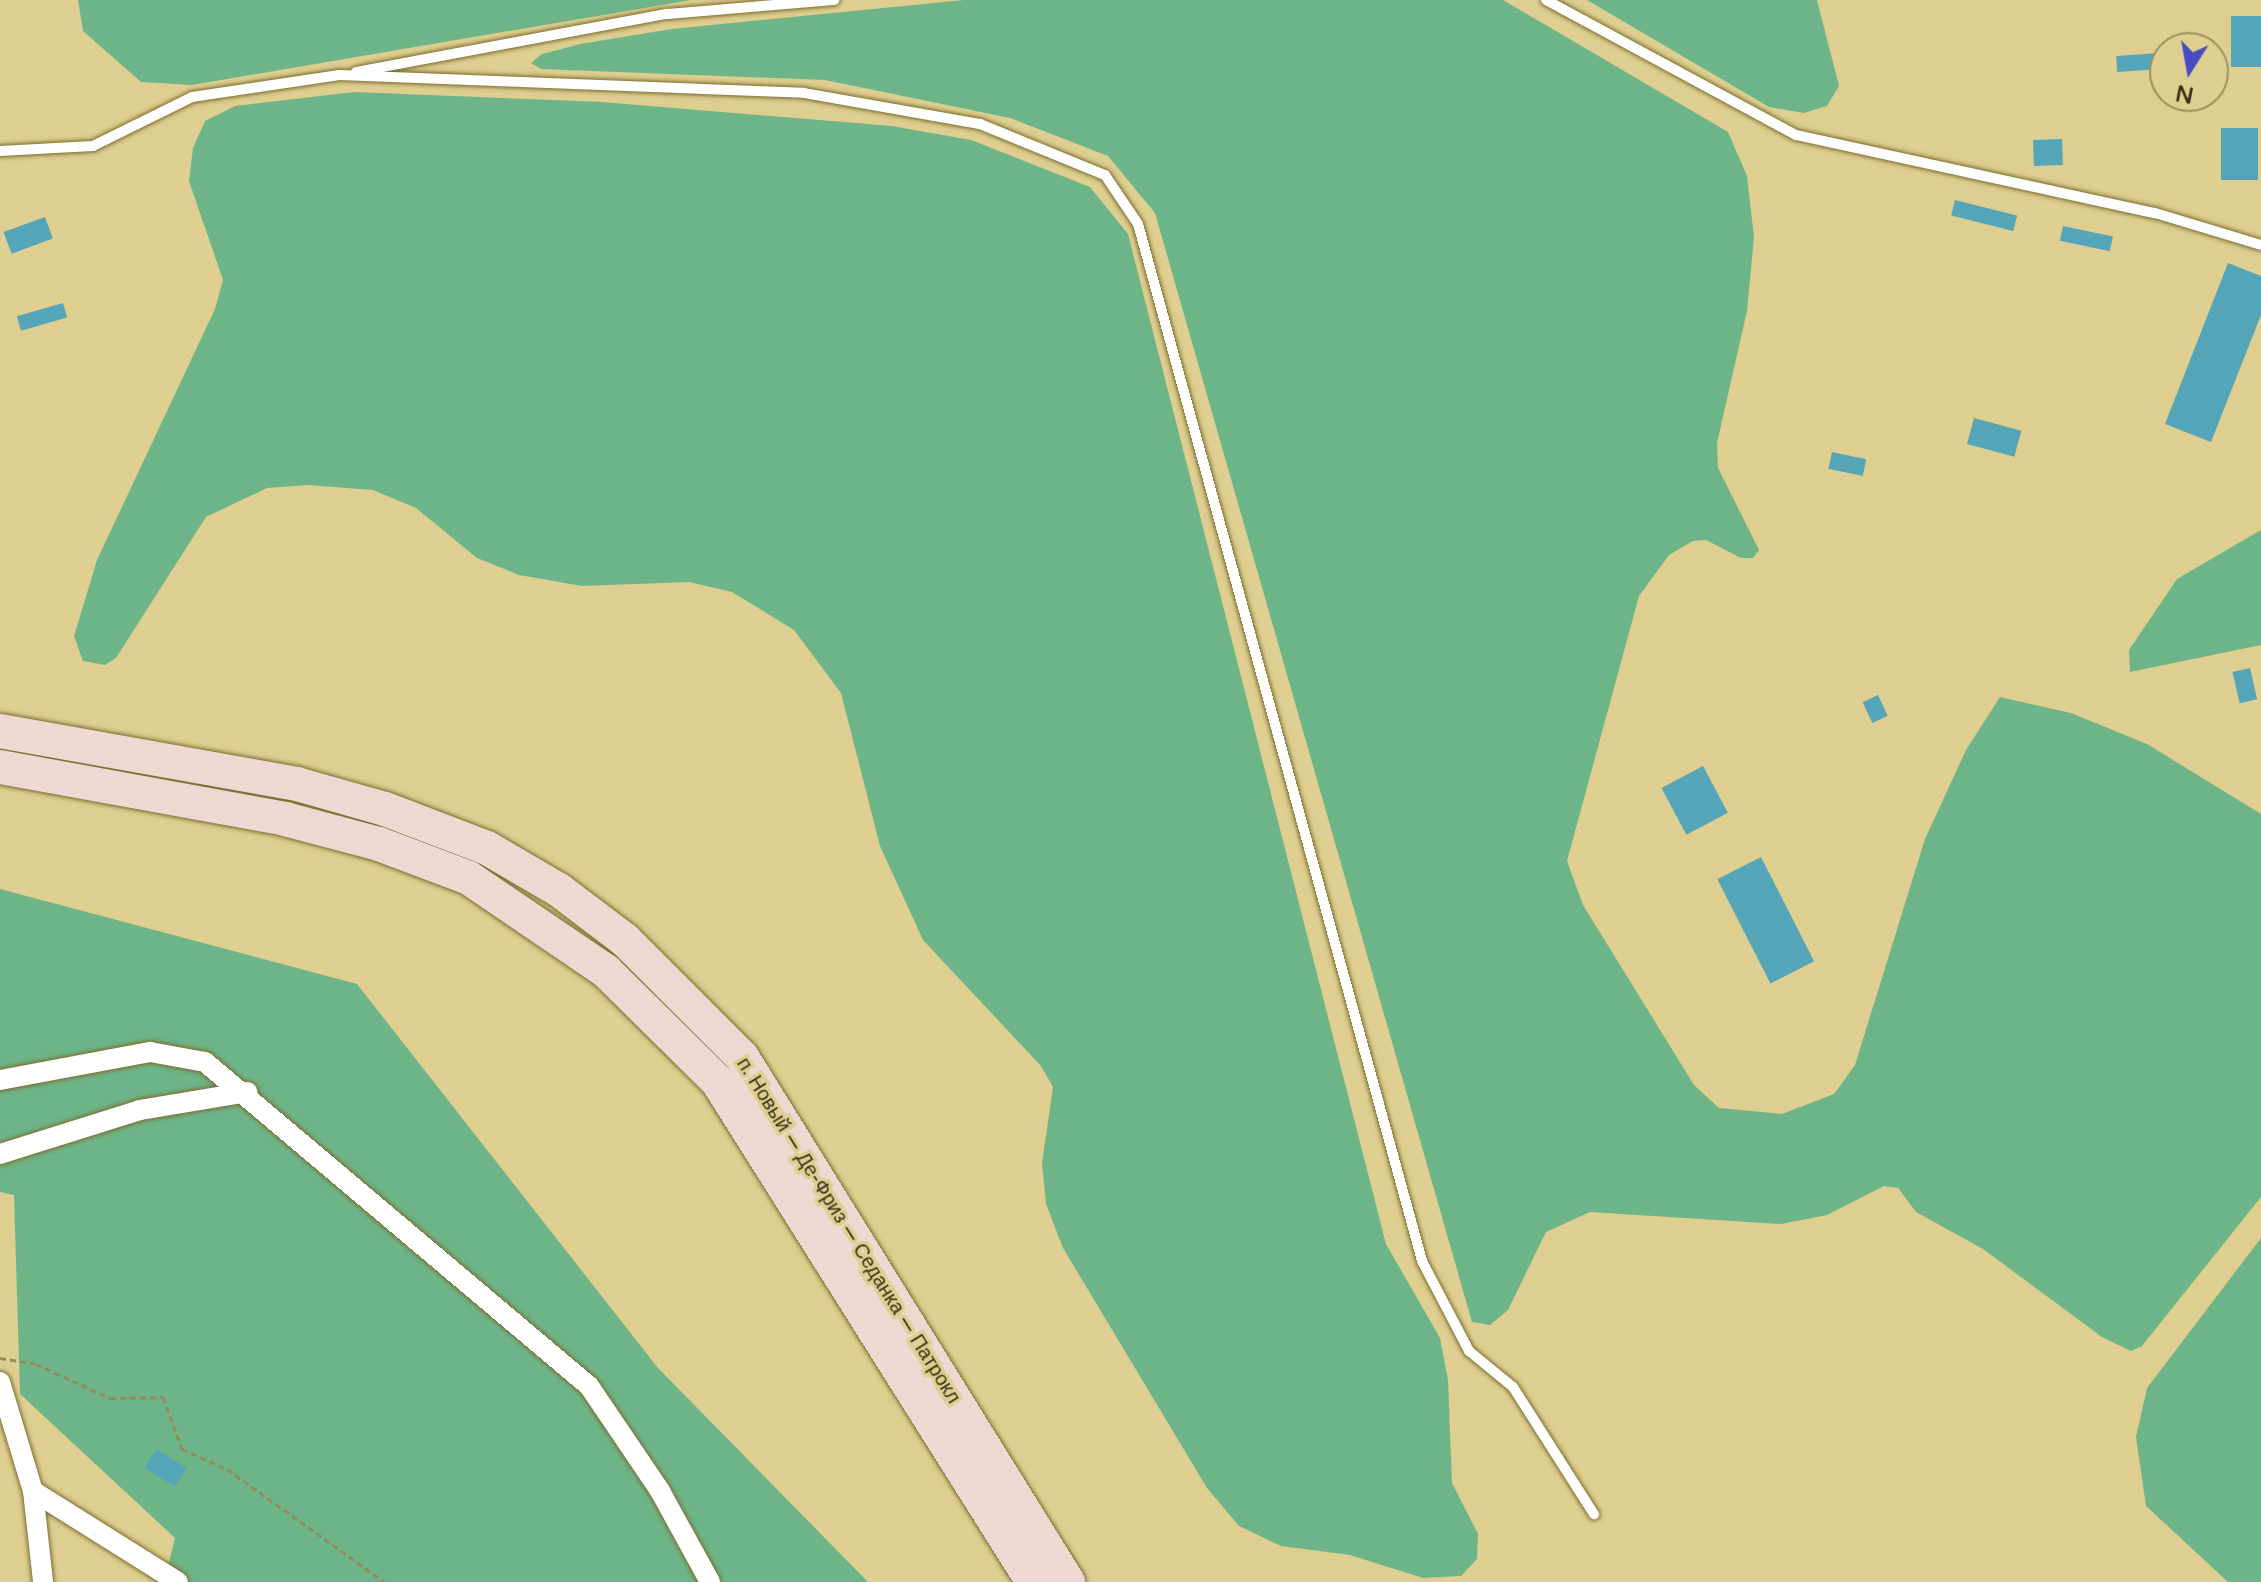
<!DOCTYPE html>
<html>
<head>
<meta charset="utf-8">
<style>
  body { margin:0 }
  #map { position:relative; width:2261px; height:1582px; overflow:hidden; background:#dece8f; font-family:"Varela Round",sans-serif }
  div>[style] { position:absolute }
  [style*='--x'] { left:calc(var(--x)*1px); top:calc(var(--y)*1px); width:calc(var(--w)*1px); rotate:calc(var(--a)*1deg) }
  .green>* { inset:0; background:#6db589 }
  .building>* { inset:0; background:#55a5b8; transform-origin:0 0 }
  .path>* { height:3px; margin-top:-1.5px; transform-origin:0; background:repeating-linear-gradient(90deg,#968a5c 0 6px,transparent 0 10px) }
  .roads { filter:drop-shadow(0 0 2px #7c6d2f) drop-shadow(0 0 2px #7c6d2f) }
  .service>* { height:10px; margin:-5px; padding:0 5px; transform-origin:5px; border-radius:5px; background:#fff }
  .minor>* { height:20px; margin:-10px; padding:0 10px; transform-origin:10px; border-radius:10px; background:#fff }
  .trunk>* { height:34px; margin:-17px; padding:0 17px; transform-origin:17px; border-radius:17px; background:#f0d8d2 }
  span { translate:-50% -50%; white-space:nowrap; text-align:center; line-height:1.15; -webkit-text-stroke:7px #dece8f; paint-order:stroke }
  .street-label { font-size:20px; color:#393319 }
  .north { position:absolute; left:2149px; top:32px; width:80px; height:80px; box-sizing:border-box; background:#dece8f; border:2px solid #9c9060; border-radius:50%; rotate:191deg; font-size:22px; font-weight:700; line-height:32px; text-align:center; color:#393319 }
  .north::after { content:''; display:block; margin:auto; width:28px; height:36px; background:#484bc1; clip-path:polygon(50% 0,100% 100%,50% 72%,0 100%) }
</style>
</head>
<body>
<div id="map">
  <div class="green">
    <div style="clip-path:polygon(78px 0,691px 0,192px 85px,141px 82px,83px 31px)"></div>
    <div style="clip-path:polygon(964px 0,1503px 0,1728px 132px,1747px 176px,1754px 237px,1747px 311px,1717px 443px,1718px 468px,1759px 550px,1753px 558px,1741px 558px,1706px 540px,1693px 541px,1669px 555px,1639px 596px,1567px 861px,1583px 905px,1694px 1085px,1719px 1108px,1782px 1114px,1834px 1094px,1855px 1065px,1925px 839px,1966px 750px,2000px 697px,2071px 713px,2147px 744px,2261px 814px,2261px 1197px,2142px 1346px,2131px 1351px,2102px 1337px,1983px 1249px,1916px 1212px,1898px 1188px,1884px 1186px,1827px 1215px,1781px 1224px,1590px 1212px,1546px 1232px,1508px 1310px,1490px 1325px,1472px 1322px,1155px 213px,1108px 156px,1010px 118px,825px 80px,541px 69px,531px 63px,542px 54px,580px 44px,672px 29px)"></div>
    <div style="clip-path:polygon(1587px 0,1817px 0,1839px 86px,1827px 106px,1804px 113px,1769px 107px)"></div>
    <div style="clip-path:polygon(354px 92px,602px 102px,892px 126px,971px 140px,1090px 187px,1128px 234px,1386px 1244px,1440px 1338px,1448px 1380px,1452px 1483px,1478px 1534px,1477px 1559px,1461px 1576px,1423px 1578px,1350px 1555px,1281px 1546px,1239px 1526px,1207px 1488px,1063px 1248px,1046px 1204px,1042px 1163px,1053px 1087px,1041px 1066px,923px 940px,880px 846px,841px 693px,794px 630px,732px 592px,689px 582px,582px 586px,519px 575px,477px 558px,416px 508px,373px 490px,308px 485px,267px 488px,206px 517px,116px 658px,105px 665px,83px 661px,74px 636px,97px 560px,215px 309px,223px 280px,189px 181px,193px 148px,205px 121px,235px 106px)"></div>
    <div style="clip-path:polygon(2261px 530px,2261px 645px,2130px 672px,2129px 650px,2177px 579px)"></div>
    <div style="clip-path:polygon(0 889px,357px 984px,658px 1368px,868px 1582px,164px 1582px,175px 1538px,20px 1394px,14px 1195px,0 1192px)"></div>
    <div style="clip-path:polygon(2261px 1238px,2261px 1582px,2228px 1582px,2146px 1506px,2136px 1437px,2147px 1388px)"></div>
  </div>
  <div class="building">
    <div style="left:2261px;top:16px;width:51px;height:30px;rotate:90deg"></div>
    <div style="left:2160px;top:53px;width:16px;height:44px;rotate:86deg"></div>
    <div style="left:2221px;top:128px;width:37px;height:52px"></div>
    <div style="left:2062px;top:139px;width:26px;height:29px;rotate:88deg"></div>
    <div style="left:1955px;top:200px;width:64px;height:16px;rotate:14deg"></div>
    <div style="left:45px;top:217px;width:23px;height:44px;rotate:70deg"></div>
    <div style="left:2063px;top:226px;width:51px;height:15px;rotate:12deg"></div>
    <div style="clip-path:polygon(2228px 263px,2261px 276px,2261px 315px,2211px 442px,2165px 424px)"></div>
    <div style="left:63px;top:303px;width:15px;height:48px;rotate:74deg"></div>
    <div style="left:1974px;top:418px;width:49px;height:27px;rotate:15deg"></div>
    <div style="left:1832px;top:452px;width:35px;height:17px;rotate:12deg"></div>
    <div style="left:2250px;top:668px;width:32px;height:18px;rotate:77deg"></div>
    <div style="left:1878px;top:695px;width:23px;height:17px;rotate:65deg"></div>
    <div style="left:1703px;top:766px;width:53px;height:47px;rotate:62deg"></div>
    <div style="left:1761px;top:857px;width:117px;height:49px;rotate:63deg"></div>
    <div style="left:156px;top:1449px;width:36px;height:22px;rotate:32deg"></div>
  </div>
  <div class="path">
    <div style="--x:0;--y:1358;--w:36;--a:9"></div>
    <div style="--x:36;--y:1364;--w:81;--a:24.7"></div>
    <div style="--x:110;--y:1398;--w:53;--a:-1.1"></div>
    <div style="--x:163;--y:1397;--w:55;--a:69.9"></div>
    <div style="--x:182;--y:1449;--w:49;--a:24"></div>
    <div style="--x:227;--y:1469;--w:194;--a:35.6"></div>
  </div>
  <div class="roads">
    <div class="service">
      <div style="--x:1546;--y:0;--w:284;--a:28.4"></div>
      <div style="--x:1796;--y:135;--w:367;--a:12.3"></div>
      <div style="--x:2155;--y:213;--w:111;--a:16.8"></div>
      <div style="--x:356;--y:72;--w:316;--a:-10.6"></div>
      <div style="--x:667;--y:14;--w:168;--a:-4.8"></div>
      <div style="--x:0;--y:151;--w:93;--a:-3.1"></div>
      <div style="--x:93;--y:146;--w:110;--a:-26.3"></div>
      <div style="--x:192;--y:97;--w:149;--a:-8.5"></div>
      <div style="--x:339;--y:75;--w:465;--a:2.2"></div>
      <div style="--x:804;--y:93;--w:179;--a:10"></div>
      <div style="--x:980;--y:124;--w:135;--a:22.2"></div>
      <div style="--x:1105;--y:175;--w:59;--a:56"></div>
      <div style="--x:1138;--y:224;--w:1075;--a:74.68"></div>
      <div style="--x:1422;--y:1261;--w:102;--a:62.4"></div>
      <div style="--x:1469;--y:1351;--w:57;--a:39.3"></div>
      <div style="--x:1513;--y:1387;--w:151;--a:57.5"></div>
    </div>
    <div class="minor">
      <div style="--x:0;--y:1080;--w:153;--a:-10.6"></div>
      <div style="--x:150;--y:1052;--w:56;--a:10.3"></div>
      <div style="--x:205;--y:1062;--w:502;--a:40.16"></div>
      <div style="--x:589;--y:1386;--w:127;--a:55.9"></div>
      <div style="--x:660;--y:1491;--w:104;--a:61.2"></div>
      <div style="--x:0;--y:1154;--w:147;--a:-17.4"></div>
      <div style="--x:140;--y:1110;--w:109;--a:-9.5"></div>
      <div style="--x:0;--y:1382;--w:114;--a:73.2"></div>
      <div style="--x:33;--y:1491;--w:92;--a:83.7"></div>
      <div style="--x:33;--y:1491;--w:171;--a:32.1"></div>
    </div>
    <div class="trunk">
      <div style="--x:0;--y:731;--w:302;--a:10.1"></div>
      <div style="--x:297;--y:784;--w:91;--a:15.9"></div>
      <div style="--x:385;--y:809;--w:109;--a:20.9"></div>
      <div style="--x:487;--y:848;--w:83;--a:30.3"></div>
      <div style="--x:559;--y:890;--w:83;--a:37.1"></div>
      <div style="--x:625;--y:940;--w:165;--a:45"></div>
      <div style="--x:742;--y:1057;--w:618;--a:58.16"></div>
      <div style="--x:0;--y:767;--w:290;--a:10.3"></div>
      <div style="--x:285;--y:819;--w:97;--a:14.9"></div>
      <div style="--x:379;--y:844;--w:96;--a:20.7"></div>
      <div style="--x:469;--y:878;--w:166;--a:34.2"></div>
      <div style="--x:606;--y:971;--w:158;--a:44.7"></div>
      <div style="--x:718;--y:1082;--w:591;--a:57.79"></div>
    </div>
  </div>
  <div class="street-label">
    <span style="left:848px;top:1231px;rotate:58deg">п. Новый — Де-Фриз — Седанка — Патрокл</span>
  </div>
  <div class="north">N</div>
</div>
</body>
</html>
